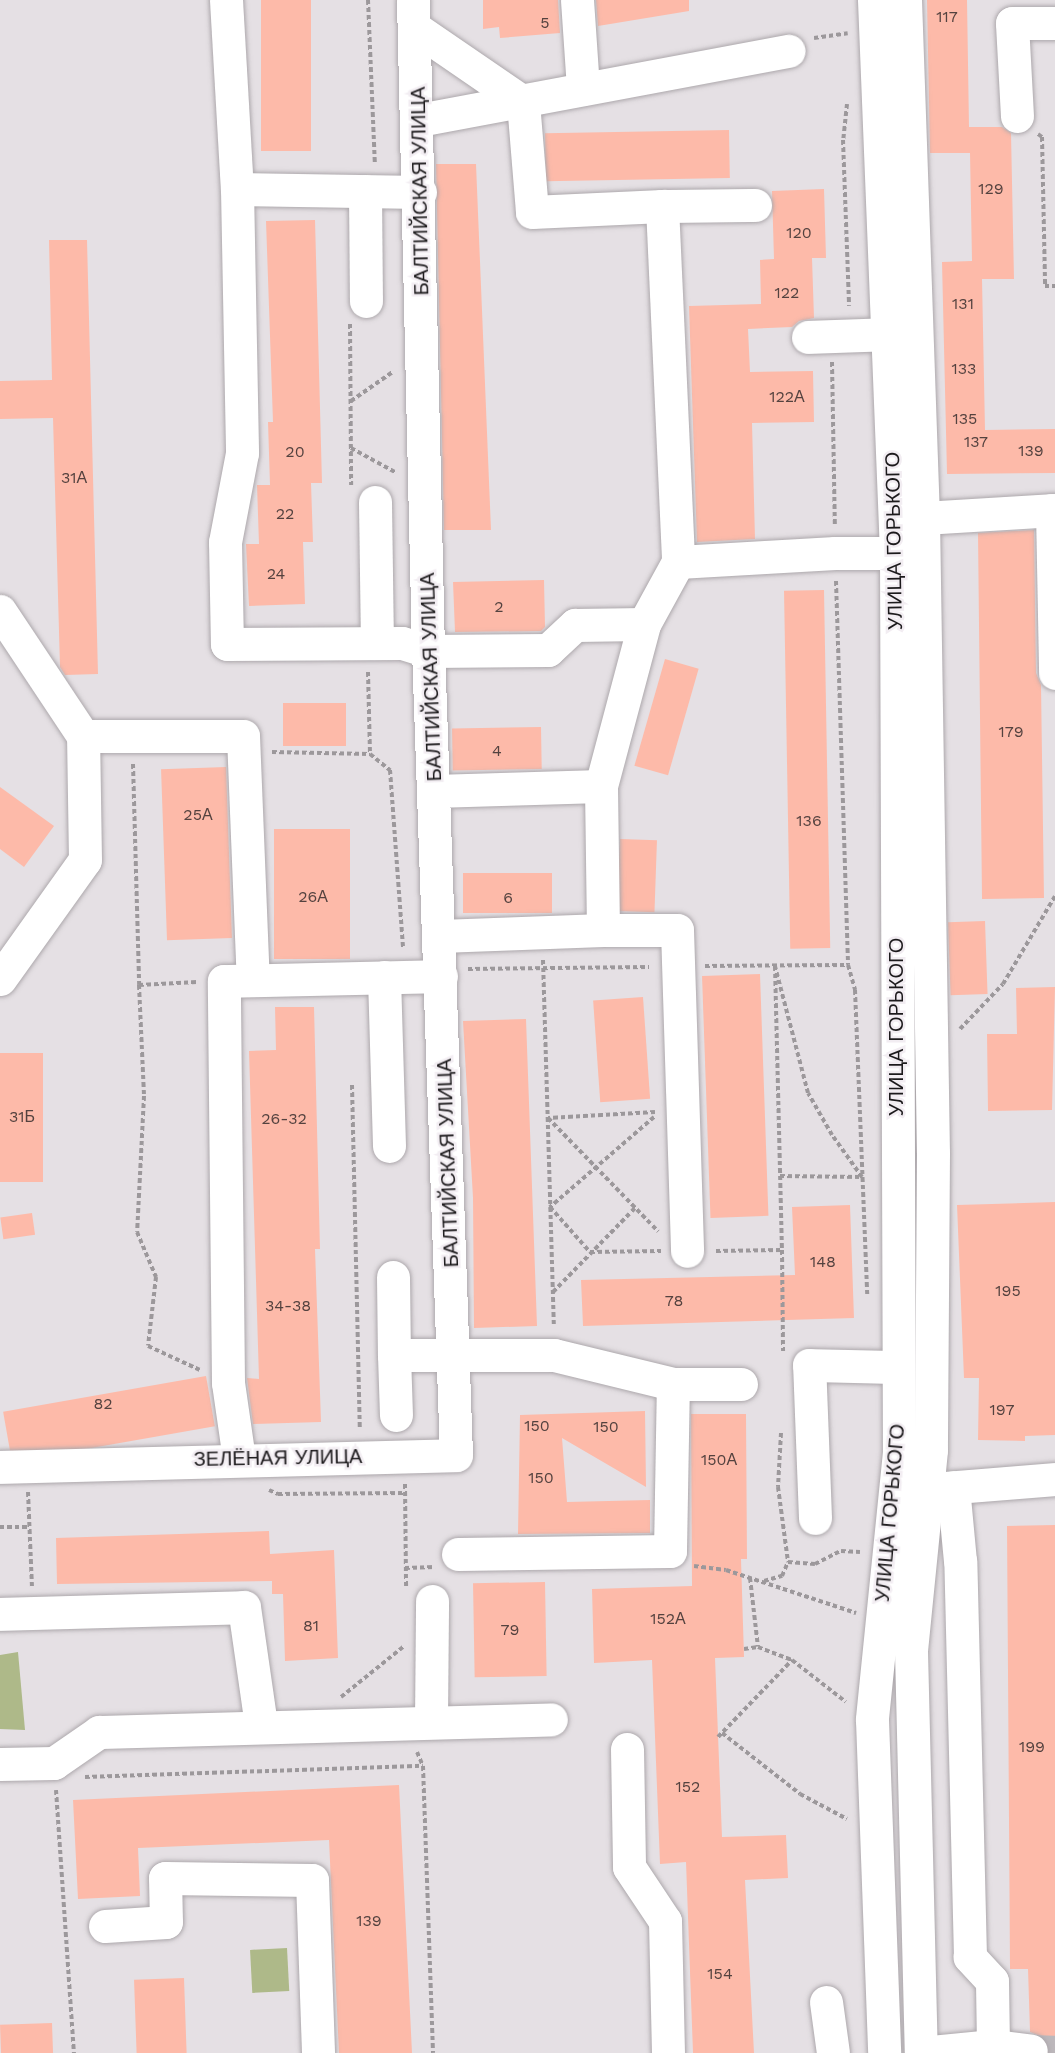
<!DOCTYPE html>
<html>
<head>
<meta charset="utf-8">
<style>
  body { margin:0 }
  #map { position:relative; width:1055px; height:2053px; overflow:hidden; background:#e5e0e4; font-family:"Work Sans",sans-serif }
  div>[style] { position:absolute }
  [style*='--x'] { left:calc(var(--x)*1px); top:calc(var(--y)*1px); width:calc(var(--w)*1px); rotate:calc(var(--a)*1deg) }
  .green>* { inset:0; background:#aeb989; transform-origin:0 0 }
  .building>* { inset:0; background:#fdbaa9; transform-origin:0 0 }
  .minor-tunnel>* { height:33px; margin-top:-16.5px; transform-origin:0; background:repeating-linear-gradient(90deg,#bdb8bc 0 33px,transparent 0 49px) }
  .path>* { height:4px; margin-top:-2px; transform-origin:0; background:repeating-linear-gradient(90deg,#9c989b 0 4.5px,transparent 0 7.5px) }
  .roads { filter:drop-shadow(0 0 2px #ada8ac) drop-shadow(0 0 2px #ada8ac) }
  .minor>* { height:33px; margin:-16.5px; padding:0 16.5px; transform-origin:16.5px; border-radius:16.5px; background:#fff }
  .major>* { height:33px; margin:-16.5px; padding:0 16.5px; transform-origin:16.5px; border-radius:16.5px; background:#fff }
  span { translate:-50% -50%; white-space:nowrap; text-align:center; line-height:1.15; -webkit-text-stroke:5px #f2edf2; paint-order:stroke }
  .number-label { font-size:16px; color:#54423f }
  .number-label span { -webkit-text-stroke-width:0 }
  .street-label { font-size:20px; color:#1c1a1c }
</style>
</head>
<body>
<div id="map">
  <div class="green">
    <div style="clip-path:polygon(18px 1652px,25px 1730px,0 1729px,0 1655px)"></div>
    <div style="left:287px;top:1948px;width:43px;height:37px;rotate:87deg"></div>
  </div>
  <div class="building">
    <div style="left:261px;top:0;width:50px;height:151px"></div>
    <div style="clip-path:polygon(483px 0,558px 0,560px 33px,500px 38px,499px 27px,483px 29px)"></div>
    <div style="clip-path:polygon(596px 0,689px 0,689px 11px,598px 26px)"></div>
    <div style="clip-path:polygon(927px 0,967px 0,969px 127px,1002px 127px,1011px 133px,1014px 279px,982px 279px,985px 430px,1055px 429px,1055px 473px,947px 474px,942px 262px,972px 261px,970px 153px,930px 153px)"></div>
    <div style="left:729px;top:130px;width:48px;height:184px;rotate:89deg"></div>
    <div style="clip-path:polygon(436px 164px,476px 164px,491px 530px,444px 530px)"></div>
    <div style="clip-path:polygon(824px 189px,826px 258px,812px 258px,814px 318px,799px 321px,792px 327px,748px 329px,750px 372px,813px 371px,814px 422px,752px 423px,755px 539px,697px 542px,689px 306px,761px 304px,760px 260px,774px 259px,772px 191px)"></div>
    <div style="clip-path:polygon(315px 220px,322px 483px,311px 483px,313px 542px,303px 542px,305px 604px,249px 606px,246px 544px,259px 544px,257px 485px,270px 485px,268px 422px,273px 422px,266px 221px)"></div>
    <div style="clip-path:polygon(49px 240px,87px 240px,98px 674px,65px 675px,60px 667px,53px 418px,0 419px,0 381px,52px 380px)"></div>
    <div style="clip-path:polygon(1034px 530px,1036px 673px,1041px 685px,1044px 898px,982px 899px,978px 533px)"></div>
    <div style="clip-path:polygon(544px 580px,545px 627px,541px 631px,455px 632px,453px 582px)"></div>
    <div style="left:824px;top:590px;width:358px;height:40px;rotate:89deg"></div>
    <div style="left:665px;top:659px;width:35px;height:111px;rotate:16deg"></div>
    <div style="left:346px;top:703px;width:43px;height:63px;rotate:90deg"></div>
    <div style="left:541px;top:727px;width:42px;height:89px;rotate:89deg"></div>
    <div style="left:226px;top:767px;width:171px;height:65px;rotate:88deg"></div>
    <div style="clip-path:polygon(0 787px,54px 826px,24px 867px,0 849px)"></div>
    <div style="left:350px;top:829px;width:130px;height:76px;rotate:90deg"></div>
    <div style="left:620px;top:839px;width:37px;height:72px;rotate:2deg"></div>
    <div style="left:552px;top:873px;width:40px;height:89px;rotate:90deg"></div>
    <div style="left:985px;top:921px;width:73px;height:37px;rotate:88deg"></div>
    <div style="left:760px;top:974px;width:242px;height:58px;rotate:88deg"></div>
    <div style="clip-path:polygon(1055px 987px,1052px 1110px,988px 1111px,987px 1034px,1017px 1034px,1016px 988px)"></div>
    <div style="left:643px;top:997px;width:102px;height:50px;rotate:86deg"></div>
    <div style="clip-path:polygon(275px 1007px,314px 1007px,320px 1249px,315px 1249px,321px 1422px,253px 1424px,247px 1378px,259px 1379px,249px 1051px,276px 1050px)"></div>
    <div style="clip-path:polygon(526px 1019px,537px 1326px,474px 1328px,473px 1198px,463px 1021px)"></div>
    <div style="left:0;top:1053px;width:43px;height:129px"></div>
    <div style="clip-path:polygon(1055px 1202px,1055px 1435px,1025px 1436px,1025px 1441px,978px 1440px,979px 1378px,964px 1378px,957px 1205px)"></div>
    <div style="clip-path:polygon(850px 1205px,854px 1318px,583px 1326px,581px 1280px,795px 1275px,792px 1207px)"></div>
    <div style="left:32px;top:1213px;width:22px;height:32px;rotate:82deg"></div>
    <div style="left:206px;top:1376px;width:51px;height:206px;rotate:80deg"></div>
    <div style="clip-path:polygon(645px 1411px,646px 1487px,562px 1438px,567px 1502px,650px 1500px,650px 1533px,518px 1534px,520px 1415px)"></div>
    <div style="clip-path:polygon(691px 1414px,746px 1414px,747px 1559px,741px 1559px,744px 1657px,715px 1658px,722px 1837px,786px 1835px,788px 1878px,745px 1880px,754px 2053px,693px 2053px,686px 1862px,660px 1864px,652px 1660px,594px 1663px,592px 1589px,692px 1586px)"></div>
    <div style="clip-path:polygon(1055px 1525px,1055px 2053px,1050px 2053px,1043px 2037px,1030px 2032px,1028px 1969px,1010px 1969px,1007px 1526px)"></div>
    <div style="clip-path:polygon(269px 1531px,270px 1554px,334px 1550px,338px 1658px,285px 1661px,283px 1594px,272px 1594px,272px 1581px,57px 1584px,56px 1538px)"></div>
    <div style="left:545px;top:1582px;width:94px;height:72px;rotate:89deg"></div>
    <div style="clip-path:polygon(399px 1785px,412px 2053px,339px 2053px,329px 1840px,138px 1848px,140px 1896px,78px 1899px,73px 1800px)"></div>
    <div style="left:184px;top:1978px;width:75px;height:50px;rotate:88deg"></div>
    <div style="left:52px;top:2023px;width:30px;height:52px;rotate:88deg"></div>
  </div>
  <div class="minor-tunnel">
    <div style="--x:1031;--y:2051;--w:24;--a:2"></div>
  </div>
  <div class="path">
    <div style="--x:368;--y:0;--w:164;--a:87.6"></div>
    <div style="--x:814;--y:38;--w:34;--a:-8"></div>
    <div style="--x:847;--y:104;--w:36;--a:96"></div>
    <div style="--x:843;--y:140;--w:166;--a:87.9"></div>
    <div style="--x:1038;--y:134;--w:5;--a:37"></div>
    <div style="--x:1042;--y:137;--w:149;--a:88.8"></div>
    <div style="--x:1045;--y:286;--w:10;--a:0"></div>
    <div style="--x:350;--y:324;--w:161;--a:89.6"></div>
    <div style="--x:832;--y:362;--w:164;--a:89"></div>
    <div style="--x:351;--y:401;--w:52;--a:-34.9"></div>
    <div style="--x:351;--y:448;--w:50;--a:28.6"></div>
    <div style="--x:836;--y:581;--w:384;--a:88.2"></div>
    <div style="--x:848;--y:965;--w:26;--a:74"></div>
    <div style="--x:855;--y:990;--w:305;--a:87.7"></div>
    <div style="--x:368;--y:672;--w:82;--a:88.6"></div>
    <div style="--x:370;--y:754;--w:26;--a:39"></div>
    <div style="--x:390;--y:770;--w:179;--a:85.8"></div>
    <div style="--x:272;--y:752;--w:98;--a:1.2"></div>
    <div style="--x:133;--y:764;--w:221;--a:88.4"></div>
    <div style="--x:139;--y:985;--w:58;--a:-3"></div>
    <div style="--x:543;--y:960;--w:367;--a:88.3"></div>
    <div style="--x:705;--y:966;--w:143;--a:-0.4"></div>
    <div style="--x:468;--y:969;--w:181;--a:-0.6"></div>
    <div style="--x:139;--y:985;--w:111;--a:87.4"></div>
    <div style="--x:144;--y:1096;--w:136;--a:92.9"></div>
    <div style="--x:137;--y:1232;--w:49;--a:67.1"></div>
    <div style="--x:156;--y:1277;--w:69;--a:96.6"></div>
    <div style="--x:148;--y:1346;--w:57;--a:24.8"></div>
    <div style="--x:960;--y:1029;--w:62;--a:-46.3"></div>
    <div style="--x:1003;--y:984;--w:102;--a:-59.4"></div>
    <div style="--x:352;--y:1085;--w:344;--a:88.7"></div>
    <div style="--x:655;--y:1112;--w:107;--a:176.8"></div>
    <div style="--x:548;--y:1118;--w:158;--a:45.8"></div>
    <div style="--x:654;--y:1117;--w:138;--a:139.1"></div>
    <div style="--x:550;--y:1207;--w:60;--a:48.4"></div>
    <div style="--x:590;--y:1252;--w:71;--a:-0.8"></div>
    <div style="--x:780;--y:1176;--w:82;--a:0.7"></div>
    <div style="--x:862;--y:1177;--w:52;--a:-125.5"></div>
    <div style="--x:832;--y:1135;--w:48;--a:-119.7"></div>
    <div style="--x:808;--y:1093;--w:131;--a:-104.6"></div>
    <div style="--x:775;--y:966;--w:284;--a:88.6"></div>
    <div style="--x:716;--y:1251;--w:66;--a:-0.9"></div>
    <div style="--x:782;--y:1250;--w:101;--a:89.4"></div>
    <div style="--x:553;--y:1292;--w:117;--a:-45.7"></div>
    <div style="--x:781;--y:1433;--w:54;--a:93.2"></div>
    <div style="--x:778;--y:1487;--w:76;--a:82.4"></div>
    <div style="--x:405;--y:1484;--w:104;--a:89.4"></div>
    <div style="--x:269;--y:1490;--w:10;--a:24"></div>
    <div style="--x:278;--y:1494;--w:127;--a:-0.5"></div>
    <div style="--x:28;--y:1492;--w:95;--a:87.6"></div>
    <div style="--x:0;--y:1527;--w:30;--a:0"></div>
    <div style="--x:694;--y:1566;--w:32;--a:7"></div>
    <div style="--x:726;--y:1570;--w:137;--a:18.3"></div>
    <div style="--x:405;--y:1568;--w:30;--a:-2"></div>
    <div style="--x:750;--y:1578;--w:69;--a:83.4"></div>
    <div style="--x:764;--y:1581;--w:19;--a:-16"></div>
    <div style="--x:782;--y:1576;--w:15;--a:-67"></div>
    <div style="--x:788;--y:1562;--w:27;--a:4"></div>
    <div style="--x:815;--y:1564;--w:29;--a:-27"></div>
    <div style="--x:841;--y:1551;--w:19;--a:3"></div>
    <div style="--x:744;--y:1649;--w:14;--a:-8"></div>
    <div style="--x:758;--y:1647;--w:36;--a:21"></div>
    <div style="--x:792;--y:1660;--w:68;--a:37.9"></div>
    <div style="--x:341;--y:1697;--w:80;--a:-38.9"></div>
    <div style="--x:722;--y:1733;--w:99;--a:38"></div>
    <div style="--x:800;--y:1794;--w:53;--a:28"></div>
    <div style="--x:718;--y:1737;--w:107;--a:-46.1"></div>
    <div style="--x:417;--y:1752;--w:15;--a:67"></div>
    <div style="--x:423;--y:1766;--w:287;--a:88"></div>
    <div style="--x:85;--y:1777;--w:338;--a:-1.9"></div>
    <div style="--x:56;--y:1790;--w:264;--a:86.1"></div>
  </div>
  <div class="roads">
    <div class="minor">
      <div style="--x:226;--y:0;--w:189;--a:86.7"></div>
      <div style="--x:237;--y:189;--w:183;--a:0.9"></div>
      <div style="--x:577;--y:0;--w:89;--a:86.1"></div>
      <div style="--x:415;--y:28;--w:131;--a:34.4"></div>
      <div style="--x:523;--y:102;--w:110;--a:85.3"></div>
      <div style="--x:532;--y:212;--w:130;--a:-2.6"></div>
      <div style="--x:662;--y:206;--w:356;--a:87.4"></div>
      <div style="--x:1017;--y:116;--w:93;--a:-93.1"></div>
      <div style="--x:1012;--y:23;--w:43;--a:0"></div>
      <div style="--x:419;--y:120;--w:376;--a:-10.6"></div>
      <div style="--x:237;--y:189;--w:264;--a:88.9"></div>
      <div style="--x:242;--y:453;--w:91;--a:100.8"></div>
      <div style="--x:225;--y:542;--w:102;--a:88.9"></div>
      <div style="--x:227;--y:644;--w:175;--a:-0.3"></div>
      <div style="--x:402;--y:643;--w:27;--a:17"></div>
      <div style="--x:428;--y:651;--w:120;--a:-0.5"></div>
      <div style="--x:548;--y:650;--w:37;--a:-43"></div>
      <div style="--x:575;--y:625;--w:69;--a:-0.8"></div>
      <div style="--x:365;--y:191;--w:110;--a:89.5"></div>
      <div style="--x:662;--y:206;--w:93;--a:-0.6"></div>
      <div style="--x:808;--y:337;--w:82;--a:-2.1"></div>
      <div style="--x:375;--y:502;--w:141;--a:89.2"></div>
      <div style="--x:1052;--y:510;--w:163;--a:88.9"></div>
      <div style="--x:923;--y:518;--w:132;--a:-3.5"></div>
      <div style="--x:0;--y:611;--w:150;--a:56.4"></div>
      <div style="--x:83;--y:736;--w:160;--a:0"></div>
      <div style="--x:243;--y:736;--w:244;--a:87.7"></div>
      <div style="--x:434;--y:791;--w:167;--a:-1.7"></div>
      <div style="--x:603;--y:930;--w:74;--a:0"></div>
      <div style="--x:677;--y:930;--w:321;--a:88.2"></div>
      <div style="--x:440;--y:936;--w:163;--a:-2.1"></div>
      <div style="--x:603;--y:930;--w:144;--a:-90.8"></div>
      <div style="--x:601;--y:786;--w:168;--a:-75.1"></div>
      <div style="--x:644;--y:624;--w:71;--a:-61.3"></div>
      <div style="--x:678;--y:562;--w:157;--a:-3.3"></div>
      <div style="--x:835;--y:553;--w:61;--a:0"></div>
      <div style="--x:384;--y:977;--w:169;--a:88.3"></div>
      <div style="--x:0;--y:979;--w:146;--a:-54.5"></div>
      <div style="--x:85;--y:860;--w:124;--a:-90.9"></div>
      <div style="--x:393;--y:1277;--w:78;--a:89.3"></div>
      <div style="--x:394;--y:1355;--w:160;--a:0"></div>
      <div style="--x:554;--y:1355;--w:122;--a:13.7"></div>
      <div style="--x:673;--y:1384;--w:68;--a:0"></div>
      <div style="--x:394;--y:1355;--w:60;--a:88.1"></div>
      <div style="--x:239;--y:1459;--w:77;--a:-98.2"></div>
      <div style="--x:228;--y:1383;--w:402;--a:-90.6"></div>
      <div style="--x:224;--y:981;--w:217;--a:-1.3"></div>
      <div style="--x:0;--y:1467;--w:456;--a:-1.5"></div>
      <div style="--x:456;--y:1455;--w:804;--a:-91.99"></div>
      <div style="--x:428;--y:651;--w:651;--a:-91.32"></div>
      <div style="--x:931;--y:1489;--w:124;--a:-4.6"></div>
      <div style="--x:815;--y:1518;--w:153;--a:-92.2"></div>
      <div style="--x:809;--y:1365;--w:89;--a:1.3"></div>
      <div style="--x:458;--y:1554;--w:212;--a:-0.8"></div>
      <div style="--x:670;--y:1551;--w:167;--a:-89"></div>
      <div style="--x:0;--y:1614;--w:244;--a:-1.6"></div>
      <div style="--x:244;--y:1607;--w:119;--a:81.8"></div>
      <div style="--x:431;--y:1722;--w:121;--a:-89.5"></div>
      <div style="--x:627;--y:1749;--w:118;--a:89"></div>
      <div style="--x:629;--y:1867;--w:65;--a:56.3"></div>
      <div style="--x:665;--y:1921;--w:132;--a:88.7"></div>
      <div style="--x:0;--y:1764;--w:54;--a:-1.1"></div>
      <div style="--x:54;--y:1763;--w:55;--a:-34.6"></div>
      <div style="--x:99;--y:1732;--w:452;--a:-1.6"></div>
      <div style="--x:105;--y:1926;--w:61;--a:-3.8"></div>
      <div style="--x:166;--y:1922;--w:44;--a:-91.3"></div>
      <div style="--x:165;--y:1878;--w:147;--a:0.8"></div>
      <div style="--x:312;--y:1880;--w:173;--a:88"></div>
      <div style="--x:826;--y:2002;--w:51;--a:82.2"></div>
      <div style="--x:921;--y:2053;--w:72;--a:-5.6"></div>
      <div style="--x:993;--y:2046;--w:65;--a:-90.9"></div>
      <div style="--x:992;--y:1981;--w:33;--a:-133"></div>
      <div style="--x:970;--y:1957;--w:396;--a:-91.4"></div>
      <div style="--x:960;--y:1561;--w:74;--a:-95.4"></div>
      <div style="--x:993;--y:2053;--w:7;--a:-90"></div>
      <div style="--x:993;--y:2046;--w:38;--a:7"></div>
    </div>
    <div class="major">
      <div style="--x:874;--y:0;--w:553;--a:87.72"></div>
      <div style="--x:896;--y:553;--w:899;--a:89.81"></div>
      <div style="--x:899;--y:1452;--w:269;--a:95.8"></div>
      <div style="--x:872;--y:1720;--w:333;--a:87.9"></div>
      <div style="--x:905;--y:0;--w:518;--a:88.01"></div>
      <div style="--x:923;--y:518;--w:635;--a:89.1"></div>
      <div style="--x:933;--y:1153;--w:297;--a:90.4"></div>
      <div style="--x:931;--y:1450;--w:202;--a:95.7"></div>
      <div style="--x:911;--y:1651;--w:402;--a:88.6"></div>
    </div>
  </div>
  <div class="number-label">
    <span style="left:947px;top:17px">117</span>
    <span style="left:545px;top:23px">5</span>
    <span style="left:991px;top:189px">129</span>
    <span style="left:799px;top:233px">120</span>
    <span style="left:787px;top:293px">122</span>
    <span style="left:963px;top:304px">131</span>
    <span style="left:964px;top:369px">133</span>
    <span style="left:787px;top:397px">122А</span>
    <span style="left:965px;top:419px">135</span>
    <span style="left:976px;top:442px">137</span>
    <span style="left:1031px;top:451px">139</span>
    <span style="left:295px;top:452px">20</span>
    <span style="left:74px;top:478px">31А</span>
    <span style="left:285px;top:514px">22</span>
    <span style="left:276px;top:574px">24</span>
    <span style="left:499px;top:607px">2</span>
    <span style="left:1011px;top:732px">179</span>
    <span style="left:497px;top:751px">4</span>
    <span style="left:198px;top:815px">25А</span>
    <span style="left:809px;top:821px">136</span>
    <span style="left:313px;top:897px">26А</span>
    <span style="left:508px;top:898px">6</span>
    <span style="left:22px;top:1117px">31Б</span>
    <span style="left:284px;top:1119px">26-32</span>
    <span style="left:823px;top:1262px">148</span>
    <span style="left:1008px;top:1291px">195</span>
    <span style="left:674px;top:1301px">78</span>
    <span style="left:288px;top:1306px">34-38</span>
    <span style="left:103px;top:1404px">82</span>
    <span style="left:1002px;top:1410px">197</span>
    <span style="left:537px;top:1426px">150</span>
    <span style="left:606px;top:1427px">150</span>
    <span style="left:719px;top:1460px">150А</span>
    <span style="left:541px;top:1478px">150</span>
    <span style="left:668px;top:1619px">152А</span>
    <span style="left:311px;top:1626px">81</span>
    <span style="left:510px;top:1630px">79</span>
    <span style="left:1032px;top:1747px">199</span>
    <span style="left:688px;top:1787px">152</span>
    <span style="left:369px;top:1921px">139</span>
    <span style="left:720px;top:1974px">154</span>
  </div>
  <div class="street-label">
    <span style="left:420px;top:191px;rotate:-91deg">БАЛТИЙСКАЯ УЛИЦА</span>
    <span style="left:894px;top:541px;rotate:-91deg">УЛИЦА ГОРЬКОГО</span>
    <span style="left:431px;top:677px;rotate:-92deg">БАЛТИЙСКАЯ УЛИЦА</span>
    <span style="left:896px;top:1027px;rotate:-90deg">УЛИЦА ГОРЬКОГО</span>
    <span style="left:448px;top:1163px;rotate:-92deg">БАЛТИЙСКАЯ УЛИЦА</span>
    <span style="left:278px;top:1458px;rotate:-1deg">ЗЕЛЁНАЯ УЛИЦА</span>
    <span style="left:890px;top:1513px;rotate:-85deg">УЛИЦА ГОРЬКОГО</span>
  </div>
</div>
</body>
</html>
